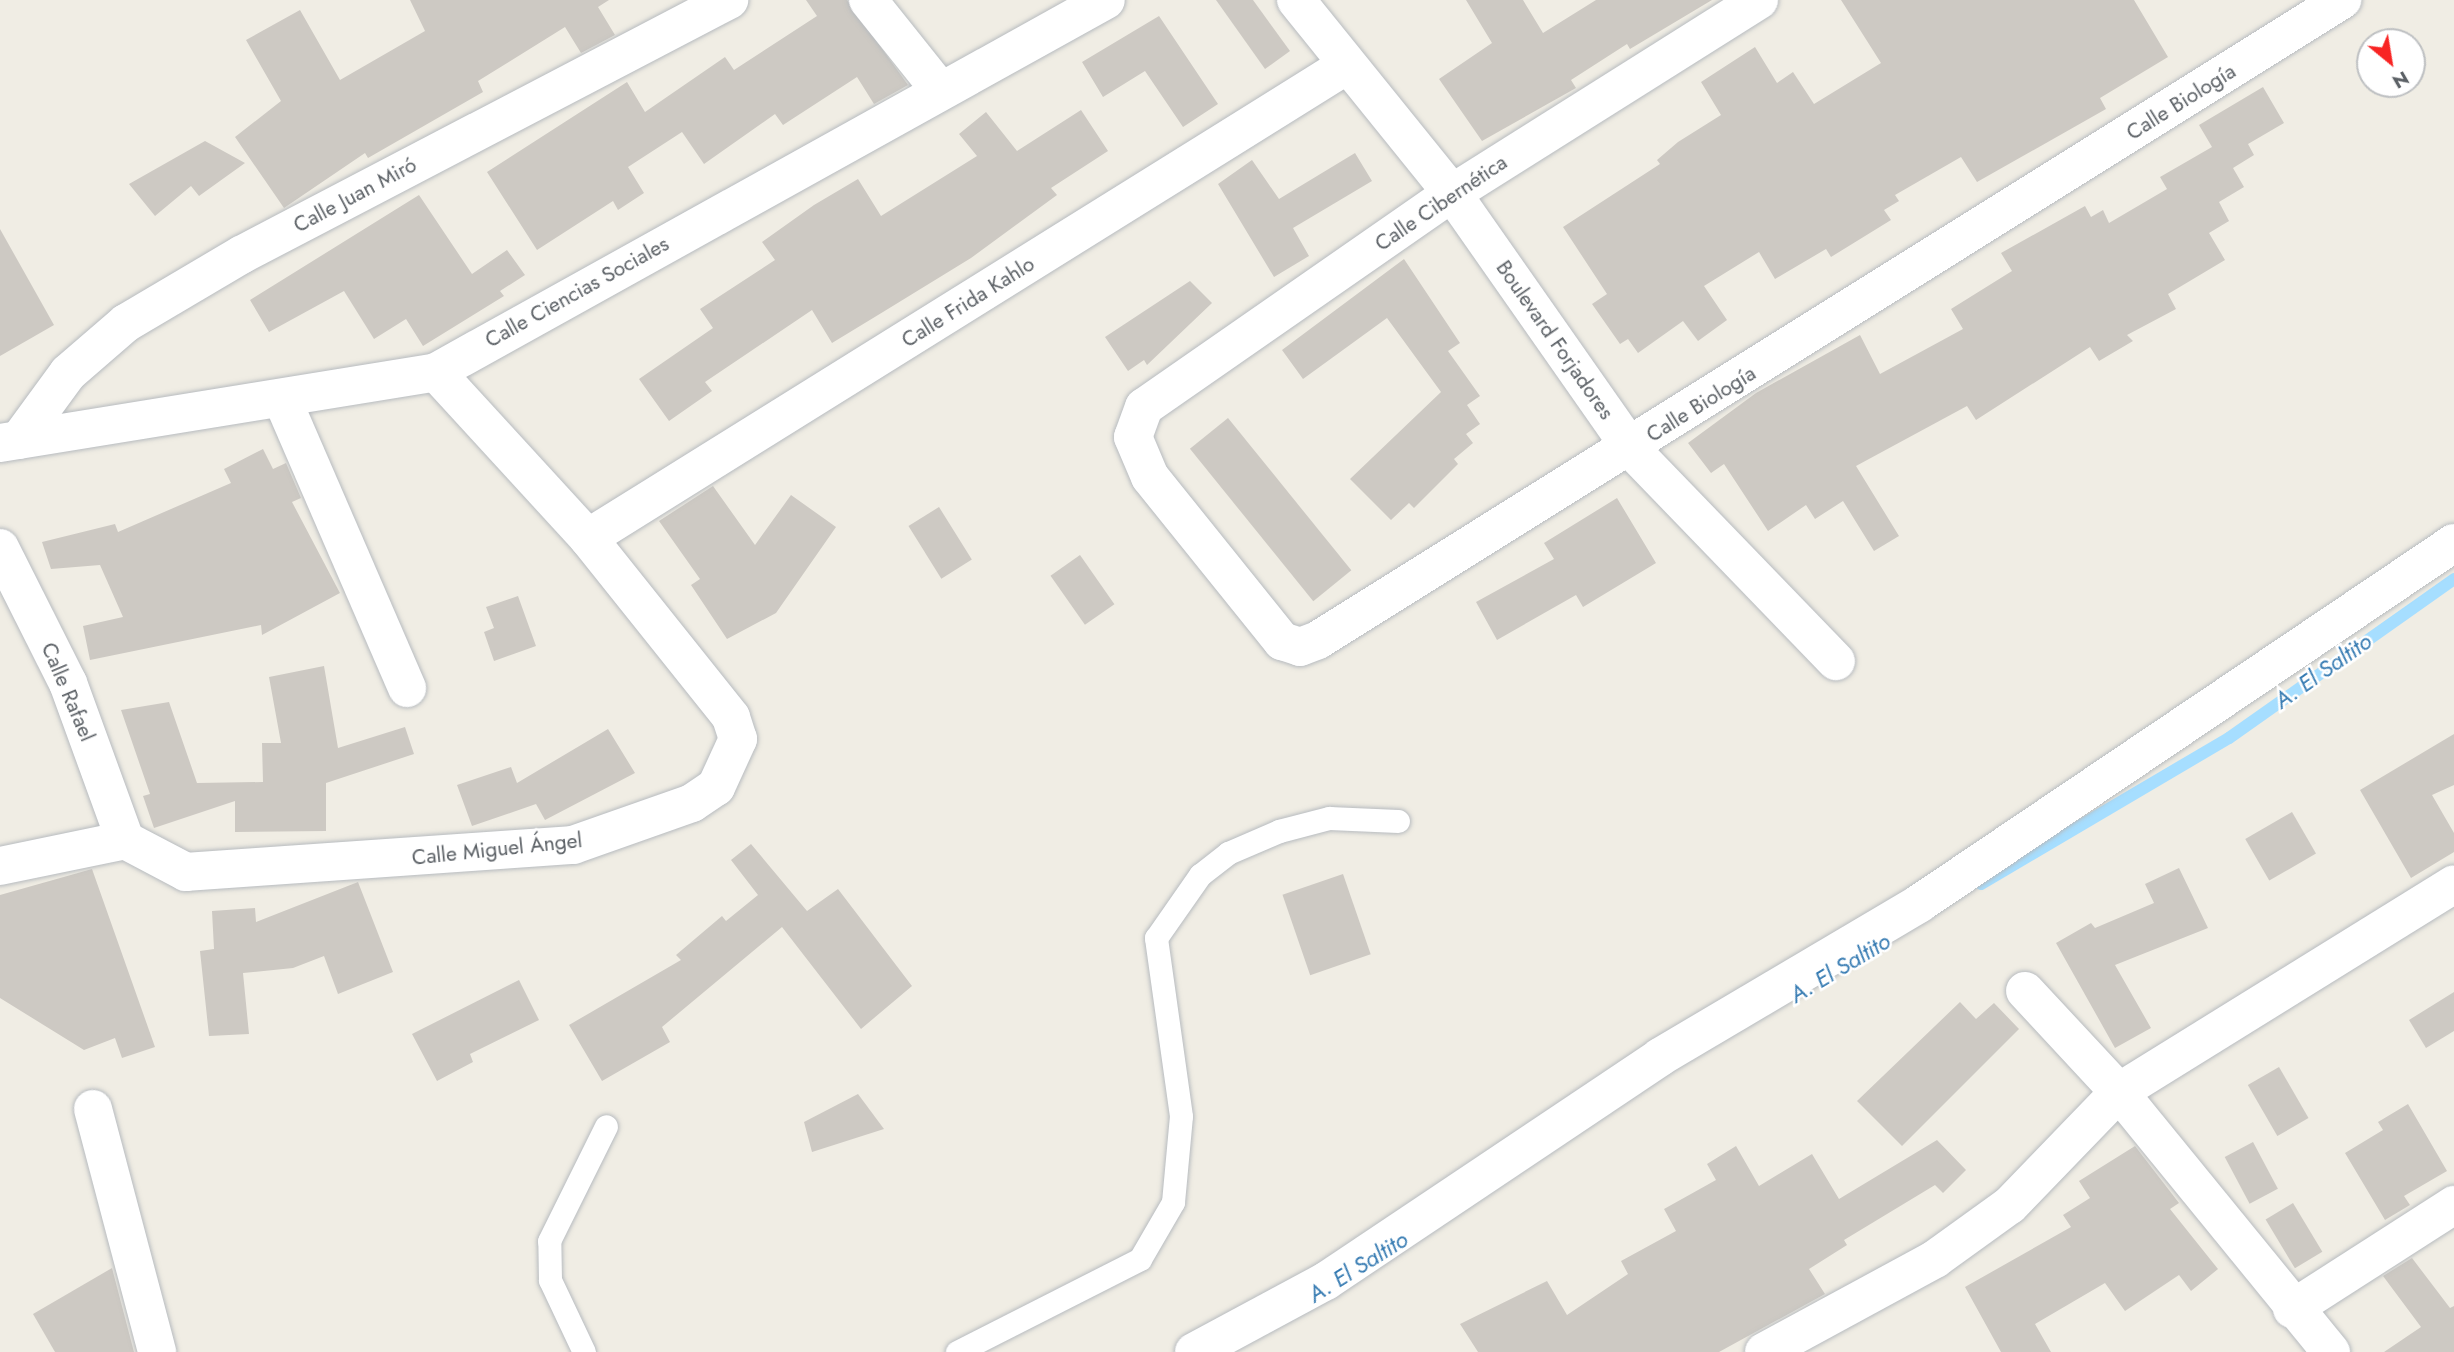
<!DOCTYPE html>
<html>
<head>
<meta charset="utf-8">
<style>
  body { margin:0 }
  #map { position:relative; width:2454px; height:1352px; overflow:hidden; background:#f0ede4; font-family:Jost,sans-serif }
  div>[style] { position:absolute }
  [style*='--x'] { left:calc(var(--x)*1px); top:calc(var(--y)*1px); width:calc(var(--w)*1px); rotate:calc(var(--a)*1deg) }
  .stream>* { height:12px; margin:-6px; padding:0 6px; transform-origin:6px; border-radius:6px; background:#a6deff }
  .building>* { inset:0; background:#cdc9c3; transform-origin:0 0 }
  .roads { filter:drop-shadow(0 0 2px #b7bbbf) drop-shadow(0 0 2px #b7bbbf) }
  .service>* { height:23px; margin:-11.5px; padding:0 11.5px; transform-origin:11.5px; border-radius:11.5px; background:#fff }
  .minor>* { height:38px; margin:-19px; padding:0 19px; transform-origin:19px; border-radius:19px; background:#fff }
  span { translate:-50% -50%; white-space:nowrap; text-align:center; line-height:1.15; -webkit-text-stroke:5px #fff; paint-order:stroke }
  .street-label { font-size:21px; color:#5c6166 }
  .water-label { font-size:23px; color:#367bb2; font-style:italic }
  .north { position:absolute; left:2356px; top:28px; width:70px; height:70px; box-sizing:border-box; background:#fff; border:2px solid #bec0c2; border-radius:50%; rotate:150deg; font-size:19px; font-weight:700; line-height:28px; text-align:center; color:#5c6166 }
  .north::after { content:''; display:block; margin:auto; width:24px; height:32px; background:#f82423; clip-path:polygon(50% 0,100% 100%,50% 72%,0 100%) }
</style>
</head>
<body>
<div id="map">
  <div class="stream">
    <div style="--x:1981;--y:884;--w:288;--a:-30.5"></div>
    <div style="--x:2229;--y:738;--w:276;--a:-35.2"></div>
  </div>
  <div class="building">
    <div style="clip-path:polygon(410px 0,609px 0,598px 7px,615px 35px,581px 53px,565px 27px,478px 81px,483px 92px,368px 158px,365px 153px,284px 208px,235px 137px,281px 101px,246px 40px,300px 10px,340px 80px,425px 31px)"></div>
    <div style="clip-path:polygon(806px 0,847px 0,908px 85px,874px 104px,857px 77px,783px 125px,775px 114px,704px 164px,682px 132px,628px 167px,644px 193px,618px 210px,613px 201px,537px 250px,487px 172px,627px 82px,645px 112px,725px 57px,734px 70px,817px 16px)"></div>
    <div style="clip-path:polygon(1216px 0,1253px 0,1290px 51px,1265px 69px)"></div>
    <div style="clip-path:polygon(1466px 0,1523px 0,1543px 33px,1596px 0,1712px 0,1630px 49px,1627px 44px,1571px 80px,1576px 88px,1482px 141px,1439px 79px,1492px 43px)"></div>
    <div style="clip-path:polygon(1841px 0,2134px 0,2168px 57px,2100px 98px,2106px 109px,1977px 182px,1961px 157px,1895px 195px,1899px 201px,1884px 210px,1891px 220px,1831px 257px,1826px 249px,1775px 279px,1759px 252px,1704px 286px,1727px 320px,1698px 341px,1683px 321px,1638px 353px,1628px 339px,1620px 344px,1592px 304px,1607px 294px,1563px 227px,1660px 164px,1657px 160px,1678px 142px,1721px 115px,1701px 82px,1755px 47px,1777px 83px,1793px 72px,1814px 104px,1881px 63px)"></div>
    <div style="clip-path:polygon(1159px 16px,1218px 104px,1183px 127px,1145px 71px,1103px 97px,1082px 62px)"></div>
    <div style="clip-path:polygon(2263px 87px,2284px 123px,2248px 144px,2254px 155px,2233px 168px,2244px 187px,2219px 202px,2229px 221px,2209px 233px,2225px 260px,2168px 294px,2176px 309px,2127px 335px,2133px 341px,2099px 361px,2090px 347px,1976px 420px,1967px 406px,1856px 466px,1899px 536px,1874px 551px,1843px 501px,1815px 519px,1806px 505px,1768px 531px,1724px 464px,1711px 473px,1688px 443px,1756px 393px,1860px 335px,1880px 374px,1963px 329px,1951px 309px,2012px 271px,2001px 253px,2085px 206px,2091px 217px,2103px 210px,2109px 223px,2167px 189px,2160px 177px,2212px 147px,2199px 125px)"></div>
    <div style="clip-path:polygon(1081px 110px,1108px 151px,1051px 188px,1057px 195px,971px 258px,883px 312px,832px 343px,812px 310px,705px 382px,712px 391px,669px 421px,639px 379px,713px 328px,700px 309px,775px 260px,762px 242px,814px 205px,858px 179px,881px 216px,977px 156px,959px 134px,986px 112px,1017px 151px)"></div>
    <div style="clip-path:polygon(205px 141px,245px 163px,199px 196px,191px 186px,155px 216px,129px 184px)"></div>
    <div style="clip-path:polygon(1355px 153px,1372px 181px,1293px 228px,1309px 256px,1274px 277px,1218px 184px,1252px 160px,1279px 199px)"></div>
    <div style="clip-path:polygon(419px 195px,472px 274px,507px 250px,525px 275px,500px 291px,504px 296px,423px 346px,406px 319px,374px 339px,344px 291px,269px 332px,250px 300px)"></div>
    <div style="clip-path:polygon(0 229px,54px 325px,0 356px)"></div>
    <div style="clip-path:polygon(1404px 259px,1460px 343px,1448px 351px,1480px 396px,1467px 405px,1480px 424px,1466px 434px,1473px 443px,1454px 459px,1458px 464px,1414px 508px,1409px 503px,1391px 520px,1350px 479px,1441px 392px,1387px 318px,1303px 379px,1282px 350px)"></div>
    <div style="clip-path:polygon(1190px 281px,1212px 303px,1147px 365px,1144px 360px,1128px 371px,1105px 337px)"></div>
    <div style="left:1228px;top:418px;width:196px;height:49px;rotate:51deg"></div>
    <div style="clip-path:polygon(263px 449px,273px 469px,286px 463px,301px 498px,292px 502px,340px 593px,262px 635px,261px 625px,90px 660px,83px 626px,123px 617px,100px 565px,51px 569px,42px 542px,115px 524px,118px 532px,231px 483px,224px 469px)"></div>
    <div style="clip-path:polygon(713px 486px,755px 545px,791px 495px,836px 527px,776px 613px,727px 639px,691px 585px,700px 579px,659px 521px)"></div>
    <div style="clip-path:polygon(1617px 498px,1656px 563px,1583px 607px,1576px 595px,1497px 640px,1476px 602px,1554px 559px,1544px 543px)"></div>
    <div style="left:939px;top:507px;width:62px;height:36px;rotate:58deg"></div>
    <div style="left:1080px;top:555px;width:60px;height:36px;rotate:55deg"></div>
    <div style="clip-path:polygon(518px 596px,536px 646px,494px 661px,484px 632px,494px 628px,486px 607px)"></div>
    <div style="clip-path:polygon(324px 666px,338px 748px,405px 727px,414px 754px,326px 783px,326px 831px,235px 832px,235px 801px,154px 828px,143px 796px,150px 794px,121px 710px,169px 702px,197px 783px,263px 782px,262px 743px,281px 743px,269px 677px)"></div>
    <div style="clip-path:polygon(608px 729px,635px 773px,545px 820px,536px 804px,472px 826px,457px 785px,511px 767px,517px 783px)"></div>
    <div style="clip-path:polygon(2454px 734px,2454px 785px,2432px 795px,2454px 833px,2454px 852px,2411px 878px,2360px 790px)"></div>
    <div style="left:2292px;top:812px;width:48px;height:54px;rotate:60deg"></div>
    <div style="clip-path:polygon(751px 844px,807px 911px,838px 889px,912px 986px,861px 1029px,782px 927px,662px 1027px,670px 1042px,602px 1081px,569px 1025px,681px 960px,676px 955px,722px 916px,726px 921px,758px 895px,731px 860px)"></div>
    <div style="clip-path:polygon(2179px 868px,2208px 928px,2115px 965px,2151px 1028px,2115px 1048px,2056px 943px,2091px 923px,2095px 928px,2154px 903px,2145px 884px)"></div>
    <div style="clip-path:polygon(92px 869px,155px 1047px,122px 1058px,115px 1038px,84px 1050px,0 998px,0 895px)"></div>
    <div style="left:1343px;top:874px;width:85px;height:64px;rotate:71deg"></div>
    <div style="clip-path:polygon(358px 882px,393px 972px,338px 994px,324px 956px,293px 968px,243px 973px,249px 1034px,209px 1036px,200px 951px,214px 949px,212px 911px,255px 908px,256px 922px)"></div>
    <div style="clip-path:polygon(519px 980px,539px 1020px,470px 1054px,473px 1062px,437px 1081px,412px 1034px)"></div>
    <div style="clip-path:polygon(2454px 992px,2454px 1031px,2426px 1048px,2409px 1020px)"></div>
    <div style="clip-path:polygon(1960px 1002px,1976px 1019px,1994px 1003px,2019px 1029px,1902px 1146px,1857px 1101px)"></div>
    <div style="left:2279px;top:1067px;width:59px;height:36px;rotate:60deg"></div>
    <div style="clip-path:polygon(858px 1094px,884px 1129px,812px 1152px,804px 1122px)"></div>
    <div style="clip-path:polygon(2408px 1104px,2447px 1171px,2404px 1196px,2410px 1205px,2385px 1220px,2345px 1153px,2383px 1130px,2378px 1122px)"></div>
    <div style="clip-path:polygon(1937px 1140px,1966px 1170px,1943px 1193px,1935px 1185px,1844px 1240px,1847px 1245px,1809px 1269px,1825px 1294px,1719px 1352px,1478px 1352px,1460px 1324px,1547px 1281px,1567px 1315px,1628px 1274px,1621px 1261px,1676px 1231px,1664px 1209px,1716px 1180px,1707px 1164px,1736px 1146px,1759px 1186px,1812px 1154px,1839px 1199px)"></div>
    <div style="left:2253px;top:1142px;width:53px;height:32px;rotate:62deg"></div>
    <div style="clip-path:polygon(2135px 1146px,2179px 1203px,2170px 1209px,2218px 1269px,2191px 1291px,2179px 1275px,2125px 1311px,2105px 1283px,2035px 1324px,2051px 1352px,2001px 1352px,1965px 1287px,2071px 1227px,2063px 1215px,2090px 1198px,2079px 1181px)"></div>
    <div style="left:2293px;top:1203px;width:57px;height:32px;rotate:59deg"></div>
    <div style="clip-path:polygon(2412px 1258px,2450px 1308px,2454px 1306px,2454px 1352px,2384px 1352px,2421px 1327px,2383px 1276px)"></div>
    <div style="clip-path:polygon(112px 1268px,134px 1352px,55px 1352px,33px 1314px)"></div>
  </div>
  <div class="roads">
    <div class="service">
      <div style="--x:584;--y:1352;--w:80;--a:-115.3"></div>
      <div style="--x:550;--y:1280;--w:39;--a:-91"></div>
      <div style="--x:549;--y:1241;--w:128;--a:-63.6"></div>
      <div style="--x:957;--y:1352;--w:205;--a:-26.9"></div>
      <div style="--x:1140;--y:1259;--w:66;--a:-59.9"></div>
      <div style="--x:1173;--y:1202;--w:86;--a:-84.7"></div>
      <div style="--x:1181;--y:1116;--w:180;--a:-98"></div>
      <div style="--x:1156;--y:938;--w:77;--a:-55.1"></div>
      <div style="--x:1200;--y:875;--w:36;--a:-38"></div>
      <div style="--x:1228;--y:853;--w:56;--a:-23.3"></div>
      <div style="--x:1279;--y:831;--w:52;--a:-14.6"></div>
      <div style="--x:1329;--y:818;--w:69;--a:2.5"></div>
    </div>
    <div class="minor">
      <div style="--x:868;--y:0;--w:114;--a:51.4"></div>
      <div style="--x:1296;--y:0;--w:248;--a:51.1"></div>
      <div style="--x:1452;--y:193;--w:312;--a:55"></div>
      <div style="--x:1631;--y:449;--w:295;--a:46"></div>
      <div style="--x:1759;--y:0;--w:363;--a:147.8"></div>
      <div style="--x:1452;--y:193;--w:375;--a:145.2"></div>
      <div style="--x:1144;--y:407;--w:32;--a:110"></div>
      <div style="--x:1133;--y:437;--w:43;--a:67"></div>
      <div style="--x:1150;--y:477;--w:211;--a:51.2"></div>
      <div style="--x:1282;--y:641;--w:19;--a:18"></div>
      <div style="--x:1300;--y:647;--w:19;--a:-21"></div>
      <div style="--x:1318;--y:640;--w:1208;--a:-32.01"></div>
      <div style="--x:282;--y:399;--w:315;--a:66.6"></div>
      <div style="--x:19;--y:440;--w:83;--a:-53.8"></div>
      <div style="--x:68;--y:373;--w:77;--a:-40.8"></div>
      <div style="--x:126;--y:323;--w:134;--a:-30.6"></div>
      <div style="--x:241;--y:255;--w:551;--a:-27.59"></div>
      <div style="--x:0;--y:443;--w:442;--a:-9.2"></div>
      <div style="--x:436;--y:372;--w:766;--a:-29.04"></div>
      <div style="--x:588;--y:538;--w:894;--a:-31.93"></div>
      <div style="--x:0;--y:548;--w:151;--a:63.3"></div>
      <div style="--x:68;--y:683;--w:167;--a:70"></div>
      <div style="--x:0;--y:866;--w:128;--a:-11.7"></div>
      <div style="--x:125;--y:840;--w:69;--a:27.7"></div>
      <div style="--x:186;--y:872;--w:388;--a:-4"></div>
      <div style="--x:573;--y:845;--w:126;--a:-19.4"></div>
      <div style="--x:692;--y:803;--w:29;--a:-34"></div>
      <div style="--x:716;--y:787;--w:53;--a:-65.4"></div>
      <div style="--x:738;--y:739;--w:23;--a:-108"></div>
      <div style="--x:731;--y:717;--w:229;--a:-128.6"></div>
      <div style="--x:588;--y:538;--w:225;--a:-132.5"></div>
      <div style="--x:93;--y:1109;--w:251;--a:75.2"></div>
      <div style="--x:2292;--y:1309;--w:193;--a:-32.7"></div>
      <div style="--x:1194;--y:1352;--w:150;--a:-28.3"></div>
      <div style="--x:1326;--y:1281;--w:402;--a:-33.8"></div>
      <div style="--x:1660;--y:1057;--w:302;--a:-30.6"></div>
      <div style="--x:1920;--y:903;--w:644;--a:-33.99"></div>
      <div style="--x:1764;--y:1352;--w:195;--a:-28.5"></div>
      <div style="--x:1935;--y:1259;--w:92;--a:-35.8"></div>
      <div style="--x:2010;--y:1205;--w:157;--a:-46"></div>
      <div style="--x:2119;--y:1092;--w:138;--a:-132.9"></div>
      <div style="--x:2331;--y:1352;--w:335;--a:-129.2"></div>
      <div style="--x:2119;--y:1092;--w:394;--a:-31.8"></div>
    </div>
  </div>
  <div class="street-label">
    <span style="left:2181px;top:102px;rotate:-32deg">Calle Biología</span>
    <span style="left:355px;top:195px;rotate:-28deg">Calle Juan Miró</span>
    <span style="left:1441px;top:203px;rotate:-34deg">Calle Cibernética</span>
    <span style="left:577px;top:292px;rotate:-29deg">Calle Ciencias Sociales</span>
    <span style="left:968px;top:302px;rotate:-32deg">Calle Frida Kahlo</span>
    <span style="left:1555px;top:340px;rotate:55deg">Boulevard Forjadores</span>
    <span style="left:1701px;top:404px;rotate:-32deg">Calle Biología</span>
    <span style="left:68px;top:692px;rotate:67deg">Calle Rafael</span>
    <span style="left:497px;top:849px;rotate:-6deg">Calle Miguel Ángel</span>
  </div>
  <div class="water-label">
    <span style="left:2323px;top:671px;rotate:-35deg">A. El Saltito</span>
    <span style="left:1840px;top:968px;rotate:-31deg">A. El Saltito</span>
    <span style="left:1358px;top:1267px;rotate:-32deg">A. El Saltito</span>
  </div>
  <div class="north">N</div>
</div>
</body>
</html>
